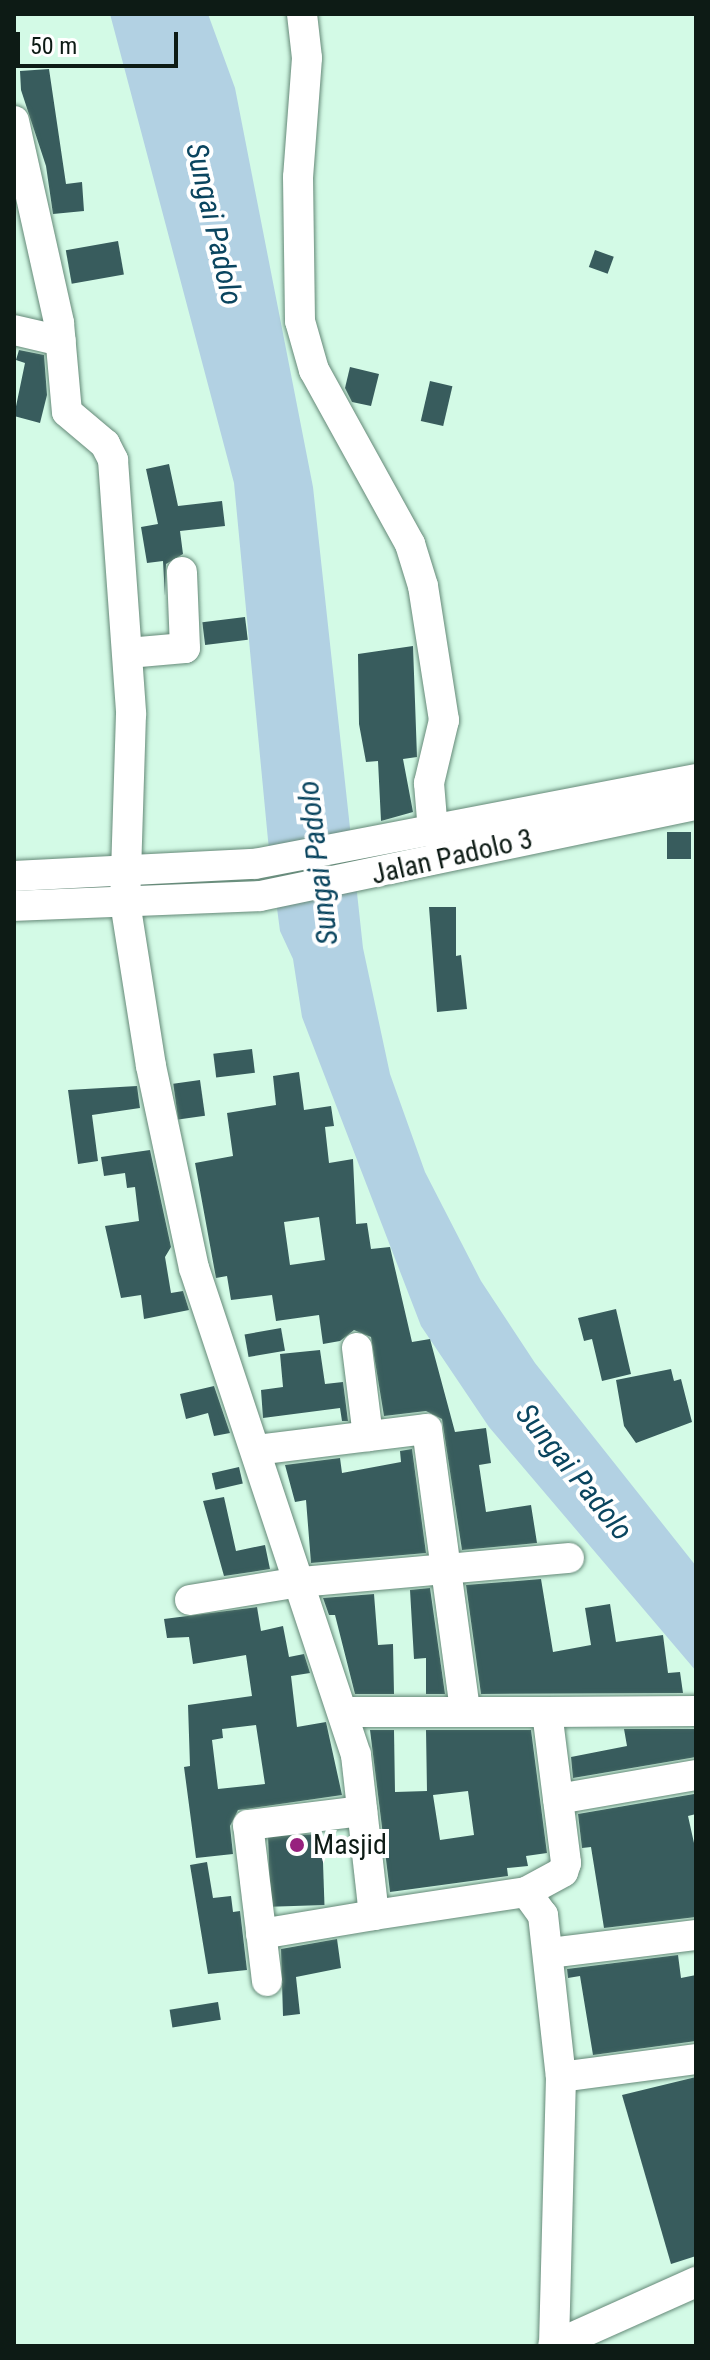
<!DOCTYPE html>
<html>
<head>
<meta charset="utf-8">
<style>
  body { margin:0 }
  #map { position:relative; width:710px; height:2360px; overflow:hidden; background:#d3fae6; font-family:"Roboto Condensed",sans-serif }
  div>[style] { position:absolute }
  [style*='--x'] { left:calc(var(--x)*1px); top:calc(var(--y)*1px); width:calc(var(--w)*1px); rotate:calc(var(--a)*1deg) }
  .water>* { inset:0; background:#b2d1e3 }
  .building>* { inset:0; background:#385c5d; transform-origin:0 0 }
  .roads { filter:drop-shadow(0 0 2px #658978) drop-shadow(0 0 2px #658978) }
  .minor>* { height:30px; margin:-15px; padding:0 15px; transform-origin:15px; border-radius:15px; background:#fff }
  .dots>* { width:22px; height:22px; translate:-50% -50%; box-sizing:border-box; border:4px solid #fff; border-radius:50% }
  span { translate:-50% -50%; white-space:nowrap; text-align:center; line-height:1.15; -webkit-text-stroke:8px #fff; paint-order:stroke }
  .street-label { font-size:28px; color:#0d1b15 }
  .poi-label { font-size:28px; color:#0d1b15 }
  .left { translate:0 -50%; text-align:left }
  .water-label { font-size:30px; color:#0a455f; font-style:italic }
  .frame { position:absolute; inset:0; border:16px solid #0d1b15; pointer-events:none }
  .scale { position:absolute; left:16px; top:32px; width:162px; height:36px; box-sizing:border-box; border:4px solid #0d1b15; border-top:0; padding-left:10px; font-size:24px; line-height:28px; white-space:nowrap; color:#0d1b15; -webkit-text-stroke:6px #fff; paint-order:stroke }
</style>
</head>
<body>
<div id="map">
  <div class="water">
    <div style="clip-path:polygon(110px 14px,208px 14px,235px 88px,313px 487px,363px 948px,390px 1074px,425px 1172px,481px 1281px,535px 1363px,696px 1566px,696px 1671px,489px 1427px,421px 1326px,302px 1017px,293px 959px,280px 931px,268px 840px,234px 483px)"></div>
  </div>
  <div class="building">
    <div style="clip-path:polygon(49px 69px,66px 184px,82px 182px,84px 211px,53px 214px,46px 166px,21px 90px,20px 71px)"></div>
    <div style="left:118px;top:241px;width:34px;height:53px;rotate:80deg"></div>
    <div style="left:595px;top:250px;width:20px;height:18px;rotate:20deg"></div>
    <div style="clip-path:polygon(19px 350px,44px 355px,47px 395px,40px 423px,14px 416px,25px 363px,16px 360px)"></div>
    <div style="clip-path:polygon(350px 367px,379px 374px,371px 406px,352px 402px,345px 388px)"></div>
    <div style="left:430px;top:381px;width:23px;height:41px;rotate:13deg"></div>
    <div style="clip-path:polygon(169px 464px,178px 506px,222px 501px,225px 526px,180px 531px,183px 554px,166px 564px,165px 596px,163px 561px,147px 563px,141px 527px,158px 524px,146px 469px)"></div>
    <div style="left:245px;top:617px;width:23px;height:43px;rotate:83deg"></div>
    <div style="clip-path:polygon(413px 646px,417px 757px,403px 759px,413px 812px,381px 821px,378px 761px,366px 762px,359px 724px,358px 654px)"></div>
    <div style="left:667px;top:832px;width:24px;height:27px"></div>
    <div style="clip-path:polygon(429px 907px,456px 907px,456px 956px,461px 955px,467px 1009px,437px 1012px)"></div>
    <div style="left:252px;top:1049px;width:24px;height:39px;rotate:83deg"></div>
    <div style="clip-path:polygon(evenodd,299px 1072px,304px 1110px,331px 1106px,334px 1126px,325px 1127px,329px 1163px,353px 1159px,356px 1224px,367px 1223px,371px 1249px,390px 1247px,412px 1342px,430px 1339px,455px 1432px,486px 1428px,491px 1463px,479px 1465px,486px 1512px,531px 1505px,537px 1543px,462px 1550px,442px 1419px,426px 1411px,384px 1416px,371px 1337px,354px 1330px,340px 1341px,323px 1344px,319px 1315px,276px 1321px,272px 1295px,231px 1300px,227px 1276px,216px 1278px,195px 1163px,233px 1156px,227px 1113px,276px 1105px,273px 1076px,299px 1072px,319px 1217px,325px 1260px,290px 1265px,284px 1222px,319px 1217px)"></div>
    <div style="left:200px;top:1080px;width:36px;height:27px;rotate:82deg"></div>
    <div style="clip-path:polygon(137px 1086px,140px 1108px,92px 1115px,98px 1161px,78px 1164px,68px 1090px)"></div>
    <div style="clip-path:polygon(150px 1150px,171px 1247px,165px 1257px,171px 1293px,183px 1291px,189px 1310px,144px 1319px,141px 1295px,121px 1298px,105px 1226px,139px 1221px,135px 1187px,127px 1188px,125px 1173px,104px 1176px,101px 1157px)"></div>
    <div style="clip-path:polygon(616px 1309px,631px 1374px,602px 1381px,592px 1339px,584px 1341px,578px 1318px)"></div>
    <div style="left:281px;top:1328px;width:23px;height:37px;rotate:80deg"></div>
    <div style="clip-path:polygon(320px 1350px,325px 1384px,343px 1382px,348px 1421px,342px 1421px,340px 1408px,263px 1418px,261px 1390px,283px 1387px,280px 1354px)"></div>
    <div style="clip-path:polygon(671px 1369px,674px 1381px,681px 1379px,692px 1422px,636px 1443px,624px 1426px,616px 1380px)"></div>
    <div style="clip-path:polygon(214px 1386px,230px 1433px,214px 1436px,208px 1413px,186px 1419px,180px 1394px)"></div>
    <div style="clip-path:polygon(412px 1449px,426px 1553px,311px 1563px,306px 1500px,295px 1502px,285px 1465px,340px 1458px,342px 1473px,401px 1462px,400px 1451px)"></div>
    <div style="left:239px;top:1467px;width:17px;height:28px;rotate:77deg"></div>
    <div style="clip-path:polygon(224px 1497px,236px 1551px,265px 1545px,270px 1569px,224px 1576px,203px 1501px)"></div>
    <div style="clip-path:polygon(541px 1579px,553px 1652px,591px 1645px,585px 1608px,610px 1604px,616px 1642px,663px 1635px,668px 1673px,680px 1672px,683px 1693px,481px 1694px,466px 1585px)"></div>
    <div style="clip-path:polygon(430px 1588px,445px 1694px,426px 1694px,426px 1658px,414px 1659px,410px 1590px)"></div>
    <div style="clip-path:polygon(374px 1594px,378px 1645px,393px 1644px,394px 1694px,355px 1694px,335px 1615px,329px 1615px,323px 1598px)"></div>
    <div style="clip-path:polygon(evenodd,257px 1607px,261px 1631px,283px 1626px,289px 1657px,304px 1654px,310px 1673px,291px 1676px,297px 1727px,326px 1722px,342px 1795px,238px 1810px,230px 1826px,233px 1854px,196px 1858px,184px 1767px,190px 1766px,188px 1705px,252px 1696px,246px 1655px,193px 1664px,189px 1637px,167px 1638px,164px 1619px,257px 1607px,256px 1725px,265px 1784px,218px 1789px,212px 1740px,223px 1738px,222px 1729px,256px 1725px)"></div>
    <div style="clip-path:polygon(624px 1729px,696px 1729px,696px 1757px,573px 1778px,571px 1757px,627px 1746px)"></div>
    <div style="clip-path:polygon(evenodd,370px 1730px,394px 1730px,395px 1792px,427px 1791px,426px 1730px,531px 1730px,547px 1853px,526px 1856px,528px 1866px,507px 1868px,508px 1876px,390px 1892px,370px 1730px,468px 1791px,474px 1835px,440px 1840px,433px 1795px,468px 1791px)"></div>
    <div style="clip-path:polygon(694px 1794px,696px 1814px,688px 1816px,696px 1852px,696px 1917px,604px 1928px,591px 1847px,582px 1848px,578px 1814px)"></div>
    <div style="left:322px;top:1834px;width:71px;height:54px;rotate:88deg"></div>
    <div style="clip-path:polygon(207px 1862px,213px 1898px,231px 1896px,233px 1912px,240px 1911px,247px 1970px,208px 1974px,190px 1865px)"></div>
    <div style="clip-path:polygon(337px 1939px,341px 1968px,296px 1977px,300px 2014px,283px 2016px,281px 1949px)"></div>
    <div style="clip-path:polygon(678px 1955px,681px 1978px,696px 1975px,696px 2041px,593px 2055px,580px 1976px,568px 1978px,567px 1969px)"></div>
    <div style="left:218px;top:2002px;width:18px;height:49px;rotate:81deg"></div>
    <div style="clip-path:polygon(696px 2077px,696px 2256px,671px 2264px,622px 2095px)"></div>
  </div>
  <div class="roads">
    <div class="minor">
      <div style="--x:302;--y:14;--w:44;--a:83.5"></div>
      <div style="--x:307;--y:58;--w:119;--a:94.3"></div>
      <div style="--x:298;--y:177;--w:144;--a:89.2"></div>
      <div style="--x:300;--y:321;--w:51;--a:74.1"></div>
      <div style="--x:314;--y:370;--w:199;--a:61.1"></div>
      <div style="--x:410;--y:544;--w:44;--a:72.8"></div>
      <div style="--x:423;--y:586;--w:136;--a:81.1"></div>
      <div style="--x:444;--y:720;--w:65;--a:103.4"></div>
      <div style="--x:429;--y:783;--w:49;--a:85.3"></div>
      <div style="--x:14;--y:121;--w:207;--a:77.4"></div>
      <div style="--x:59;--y:323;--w:89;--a:84.9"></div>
      <div style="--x:67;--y:412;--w:50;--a:40.1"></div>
      <div style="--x:105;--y:444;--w:18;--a:63"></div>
      <div style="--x:113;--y:460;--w:255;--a:85.9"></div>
      <div style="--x:131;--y:714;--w:188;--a:91.8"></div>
      <div style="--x:125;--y:902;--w:166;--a:81"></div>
      <div style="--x:151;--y:1066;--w:207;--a:78"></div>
      <div style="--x:194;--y:1268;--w:513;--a:71.6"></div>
      <div style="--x:356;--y:1755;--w:161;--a:83.6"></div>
      <div style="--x:374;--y:1915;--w:154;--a:-8.6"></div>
      <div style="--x:526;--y:1892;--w:29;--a:54"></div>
      <div style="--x:543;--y:1915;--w:163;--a:83.7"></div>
      <div style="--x:561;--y:2077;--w:265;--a:91.5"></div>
      <div style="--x:14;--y:330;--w:48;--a:13.2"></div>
      <div style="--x:128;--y:653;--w:57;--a:-5"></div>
      <div style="--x:185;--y:648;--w:76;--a:-92.3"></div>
      <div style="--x:14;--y:876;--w:241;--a:-2.9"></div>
      <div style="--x:255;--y:864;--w:449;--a:-10.9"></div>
      <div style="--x:14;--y:906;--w:246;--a:-2.3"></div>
      <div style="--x:260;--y:896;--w:445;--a:-11.8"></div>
      <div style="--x:357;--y:1348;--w:89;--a:82.9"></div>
      <div style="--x:256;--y:1450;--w:172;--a:-7"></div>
      <div style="--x:427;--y:1429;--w:283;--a:82.3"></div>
      <div style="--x:190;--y:1600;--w:111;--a:-9.3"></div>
      <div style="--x:300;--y:1582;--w:270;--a:-5.1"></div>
      <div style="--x:343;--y:1712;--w:204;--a:0"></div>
      <div style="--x:547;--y:1712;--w:152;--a:82.8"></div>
      <div style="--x:566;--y:1863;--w:9;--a:108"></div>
      <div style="--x:563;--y:1872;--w:42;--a:151.6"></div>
      <div style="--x:547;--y:1712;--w:149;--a:-0.4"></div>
      <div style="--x:558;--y:1799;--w:140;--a:-9.9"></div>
      <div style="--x:261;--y:1934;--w:115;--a:-9.5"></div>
      <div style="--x:549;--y:1953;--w:148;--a:-7"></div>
      <div style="--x:267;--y:1981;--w:157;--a:-96.9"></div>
      <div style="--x:248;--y:1825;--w:115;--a:-7"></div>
      <div style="--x:561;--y:2077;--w:136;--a:-7.6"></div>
      <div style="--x:553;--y:2346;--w:157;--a:-24.1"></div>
    </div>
  </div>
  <div class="dots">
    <div style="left:297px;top:1845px;background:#97217e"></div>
  </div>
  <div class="street-label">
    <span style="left:452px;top:857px;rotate:-13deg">Jalan Padolo 3</span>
  </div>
  <div class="poi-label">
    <span class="left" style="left:313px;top:1845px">Masjid</span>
  </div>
  <div class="water-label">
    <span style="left:214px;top:224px;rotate:77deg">Sungai Padolo</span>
    <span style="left:318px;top:863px;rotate:-97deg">Sungai Padolo</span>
    <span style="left:574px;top:1472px;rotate:51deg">Sungai Padolo</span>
  </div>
  <div class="frame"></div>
  <div class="scale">50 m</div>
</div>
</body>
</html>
